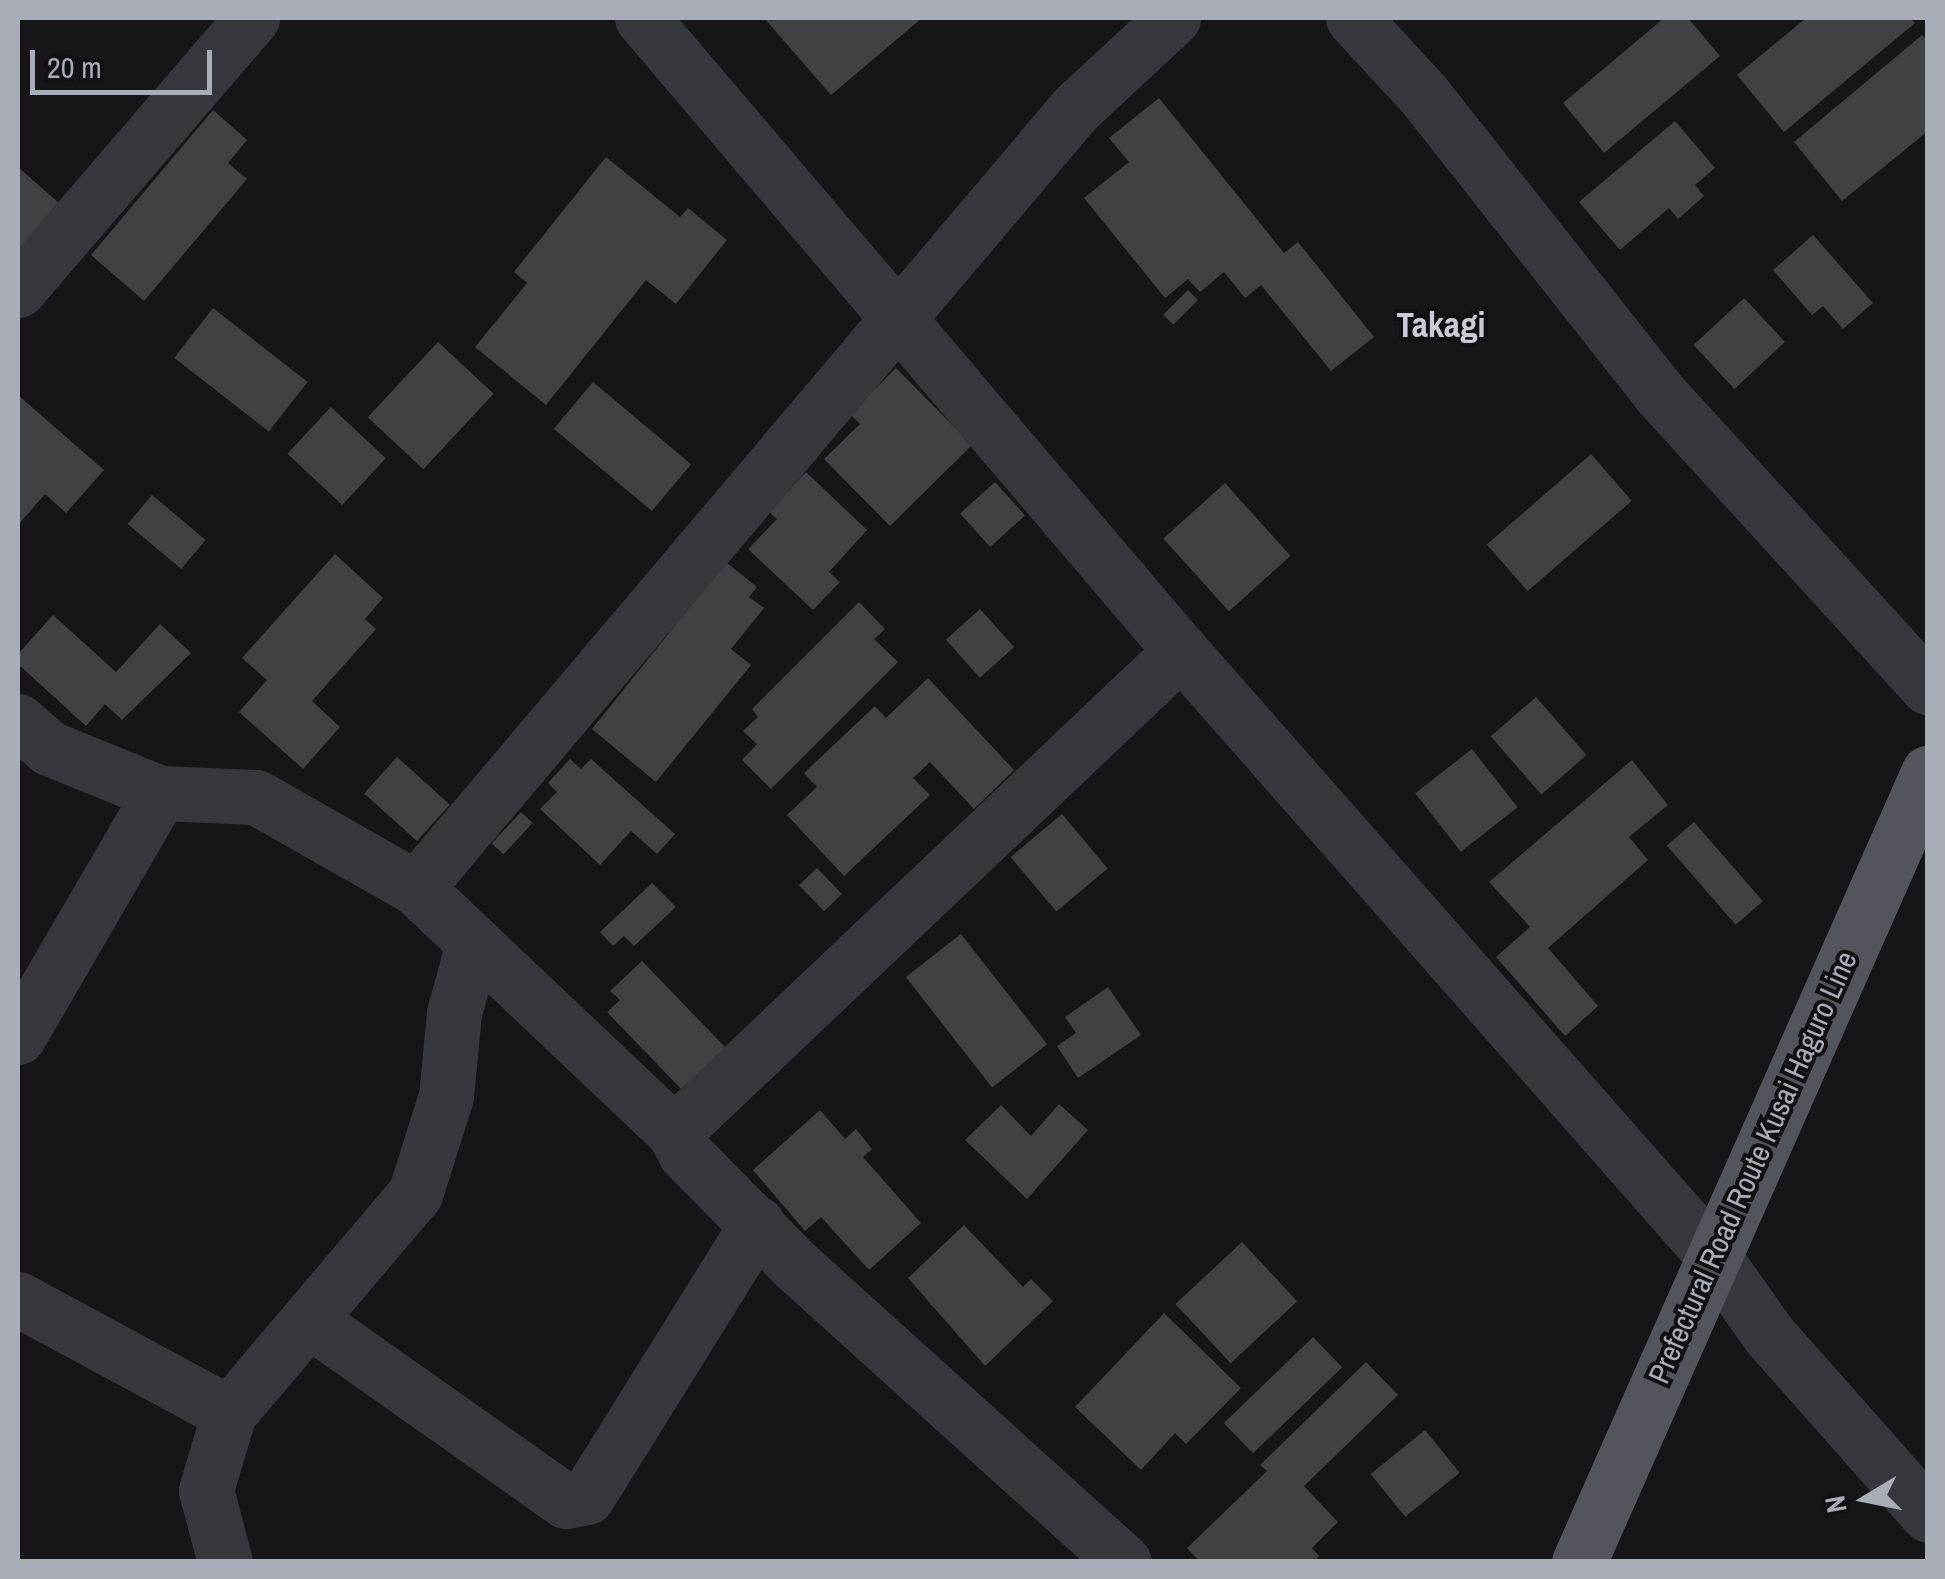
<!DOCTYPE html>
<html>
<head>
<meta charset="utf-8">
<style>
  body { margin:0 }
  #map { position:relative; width:1945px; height:1579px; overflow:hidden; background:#161618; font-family:"Archivo Narrow",sans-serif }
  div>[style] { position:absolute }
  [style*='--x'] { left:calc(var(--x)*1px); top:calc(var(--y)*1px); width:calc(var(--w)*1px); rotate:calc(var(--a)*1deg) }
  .building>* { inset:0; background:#404145; transform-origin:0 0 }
  .minor>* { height:55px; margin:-27.5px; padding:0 27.5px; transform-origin:27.5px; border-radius:27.5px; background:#37383d }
  .major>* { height:55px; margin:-27.5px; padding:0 27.5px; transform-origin:27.5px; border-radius:27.5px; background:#53555c }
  span { translate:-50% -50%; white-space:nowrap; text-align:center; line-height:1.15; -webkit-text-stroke:8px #111113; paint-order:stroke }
  .street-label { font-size:30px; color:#a8adb8 }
  .quarter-label { font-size:35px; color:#c9ccd4; font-weight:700 }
  .frame { position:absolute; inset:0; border:20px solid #a8adb8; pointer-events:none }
  .north { position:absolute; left:1815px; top:1449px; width:100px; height:100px; -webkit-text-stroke:8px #111113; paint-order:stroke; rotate:260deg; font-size:28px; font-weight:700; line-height:40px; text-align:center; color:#a8adb8 }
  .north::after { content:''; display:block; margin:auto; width:35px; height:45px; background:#a8adb8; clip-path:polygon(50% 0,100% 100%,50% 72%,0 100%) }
  .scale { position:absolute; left:30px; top:50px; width:182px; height:45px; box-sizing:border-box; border:5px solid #a8adb8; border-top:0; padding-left:12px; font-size:30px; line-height:35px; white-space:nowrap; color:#a8adb8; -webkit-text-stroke:8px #111113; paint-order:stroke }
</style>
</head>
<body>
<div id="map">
  <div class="building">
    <div style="clip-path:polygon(764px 18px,922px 18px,831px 95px)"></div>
    <div style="clip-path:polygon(1664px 18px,1688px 18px,1720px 56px,1604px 153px,1563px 103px)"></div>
    <div style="clip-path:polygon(1806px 18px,1910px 18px,1915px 23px,1784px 132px,1737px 75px)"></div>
    <div style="clip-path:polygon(1922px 35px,1928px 42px,1928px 131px,1842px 201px,1794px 142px)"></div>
    <div style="clip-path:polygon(1159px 98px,1284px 253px,1298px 242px,1374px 337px,1331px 371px,1261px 285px,1245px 298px,1224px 272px,1200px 292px,1188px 279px,1165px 298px,1084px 198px,1129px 162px,1109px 138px)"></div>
    <div style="clip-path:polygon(213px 110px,247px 140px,228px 163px,247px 179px,144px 301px,91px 255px)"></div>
    <div style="clip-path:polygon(1675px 121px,1715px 168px,1695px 185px,1704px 196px,1678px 219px,1669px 208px,1620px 250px,1579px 202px)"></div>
    <div style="clip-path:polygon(606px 157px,680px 217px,688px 208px,727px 240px,676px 304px,646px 280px,546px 405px,475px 347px,527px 283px,514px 272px)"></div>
    <div style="clip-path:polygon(18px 167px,60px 204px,18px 256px)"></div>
    <div style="clip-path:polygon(1813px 235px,1873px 303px,1843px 329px,1823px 306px,1812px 315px,1773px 270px)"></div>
    <div style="left:1188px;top:290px;width:14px;height:35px;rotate:45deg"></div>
    <div style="left:1744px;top:298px;width:60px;height:69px;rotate:47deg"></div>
    <div style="left:213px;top:308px;width:120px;height:63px;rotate:38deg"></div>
    <div style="left:438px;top:342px;width:76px;height:103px;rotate:43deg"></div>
    <div style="clip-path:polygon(896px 368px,972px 445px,890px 526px,824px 459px,860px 424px,850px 414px)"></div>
    <div style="left:593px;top:382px;width:128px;height:61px;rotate:40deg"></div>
    <div style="clip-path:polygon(18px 395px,104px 470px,66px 513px,45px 494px,18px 525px)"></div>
    <div style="left:331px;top:407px;width:75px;height:64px;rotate:43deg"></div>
    <div style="left:1591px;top:454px;width:62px;height:138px;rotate:49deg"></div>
    <div style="clip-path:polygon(806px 472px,867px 530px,829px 572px,840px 582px,813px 610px,748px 549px,777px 519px,769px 512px)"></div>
    <div style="left:995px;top:482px;width:45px;height:47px;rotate:48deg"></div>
    <div style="left:1225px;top:483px;width:98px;height:83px;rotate:48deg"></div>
    <div style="left:152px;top:495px;width:70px;height:38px;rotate:40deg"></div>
    <div style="clip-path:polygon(335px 554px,383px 598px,365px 619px,376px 629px,312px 701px,340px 727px,303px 769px,239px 712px,267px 680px,242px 658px)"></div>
    <div style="clip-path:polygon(726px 562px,757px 587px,749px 597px,764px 608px,731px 649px,751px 665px,656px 782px,592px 729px)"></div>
    <div style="clip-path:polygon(859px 602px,885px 629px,874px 639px,898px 662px,771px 789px,742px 760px,757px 744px,743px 731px,758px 717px,752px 709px)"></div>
    <div style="left:980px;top:609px;width:51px;height:46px;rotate:48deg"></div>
    <div style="clip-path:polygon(53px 615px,116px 672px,160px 624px,191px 653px,122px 720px,105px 704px,86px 726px,18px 664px,18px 654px)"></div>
    <div style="clip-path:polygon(928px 678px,1014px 770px,974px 809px,930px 762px,913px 778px,930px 795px,844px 876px,787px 815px,817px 787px,804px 773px,875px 706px,886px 718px)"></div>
    <div style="left:1536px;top:697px;width:77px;height:60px;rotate:49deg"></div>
    <div style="left:1472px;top:749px;width:74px;height:72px;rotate:52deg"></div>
    <div style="left:397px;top:757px;width:71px;height:49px;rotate:42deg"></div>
    <div style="clip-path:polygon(570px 759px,581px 769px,591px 759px,675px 834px,657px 854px,631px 831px,600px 865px,540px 809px,557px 792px,548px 783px)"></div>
    <div style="clip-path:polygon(1632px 760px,1668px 805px,1629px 837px,1648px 860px,1548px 948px,1598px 1006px,1565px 1036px,1496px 957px,1530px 927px,1489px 882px)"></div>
    <div style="left:521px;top:812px;width:16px;height:43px;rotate:43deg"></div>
    <div style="left:1062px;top:814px;width:71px;height:67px;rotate:50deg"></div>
    <div style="left:1694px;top:822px;width:105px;height:36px;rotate:49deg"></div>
    <div style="left:817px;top:868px;width:36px;height:25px;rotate:46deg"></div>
    <div style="clip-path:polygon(652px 883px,676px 907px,634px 946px,624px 936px,613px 946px,600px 932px)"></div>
    <div style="left:961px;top:934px;width:140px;height:70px;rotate:52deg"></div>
    <div style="clip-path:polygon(642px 961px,727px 1049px,683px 1091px,607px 1012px,620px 1000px,610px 991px)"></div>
    <div style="clip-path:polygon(1108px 987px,1141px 1035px,1078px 1078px,1057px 1046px,1076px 1033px,1065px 1017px)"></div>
    <div style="clip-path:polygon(1059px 1104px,1088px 1130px,1027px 1199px,965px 1140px,1001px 1105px,1031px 1136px)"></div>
    <div style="clip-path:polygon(820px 1110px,845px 1139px,856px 1129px,872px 1149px,863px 1157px,921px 1223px,869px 1270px,821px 1217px,805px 1231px,753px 1170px)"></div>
    <div style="clip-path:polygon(964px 1225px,1023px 1287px,1031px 1279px,1053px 1301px,985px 1366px,908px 1278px)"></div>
    <div style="left:1242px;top:1242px;width:81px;height:91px;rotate:47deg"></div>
    <div style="clip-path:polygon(1164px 1313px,1241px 1388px,1186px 1444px,1175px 1433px,1141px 1470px,1075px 1407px)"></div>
    <div style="left:1313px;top:1337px;width:42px;height:124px;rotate:46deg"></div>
    <div style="clip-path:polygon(1366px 1362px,1398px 1395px,1304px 1486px,1338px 1522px,1312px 1548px,1319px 1556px,1314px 1562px,1200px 1562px,1187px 1548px,1267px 1471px,1260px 1465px)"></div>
    <div style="left:1425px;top:1430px;width:55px;height:70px;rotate:51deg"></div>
  </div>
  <div class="minor">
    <div style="--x:642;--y:18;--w:831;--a:49.59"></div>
    <div style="--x:1181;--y:651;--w:802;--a:48.64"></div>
    <div style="--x:1711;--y:1253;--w:100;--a:54.7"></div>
    <div style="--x:1769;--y:1335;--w:240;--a:48.5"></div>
    <div style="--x:1353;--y:18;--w:105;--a:47.3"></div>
    <div style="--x:1424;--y:95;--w:382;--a:51.7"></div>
    <div style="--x:1661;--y:395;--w:396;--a:47.6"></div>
    <div style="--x:18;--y:290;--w:359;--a:-49.3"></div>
    <div style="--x:18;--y:721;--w:41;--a:41.1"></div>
    <div style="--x:49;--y:748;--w:120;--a:22.1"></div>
    <div style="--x:160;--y:793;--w:96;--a:2.4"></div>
    <div style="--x:256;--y:797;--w:184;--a:29.6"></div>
    <div style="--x:416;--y:888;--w:355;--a:43.4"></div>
    <div style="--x:674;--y:1132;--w:24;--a:62"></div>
    <div style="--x:685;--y:1153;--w:154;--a:45.5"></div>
    <div style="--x:793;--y:1263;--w:446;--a:42.1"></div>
    <div style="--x:416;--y:888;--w:1020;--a:-49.77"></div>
    <div style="--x:1075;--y:109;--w:134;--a:-42.9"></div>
    <div style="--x:18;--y:1037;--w:282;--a:-59.8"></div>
    <div style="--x:674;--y:1132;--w:699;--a:-43.49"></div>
    <div style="--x:18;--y:1299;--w:240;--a:28.4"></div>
    <div style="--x:309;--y:1320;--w:314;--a:35.2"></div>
    <div style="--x:566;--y:1501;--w:21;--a:-11"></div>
    <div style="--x:587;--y:1497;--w:322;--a:-58.1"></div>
    <div style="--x:225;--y:1562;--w:74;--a:-104.8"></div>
    <div style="--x:206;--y:1490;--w:80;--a:-73.4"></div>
    <div style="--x:229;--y:1413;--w:287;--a:-49.7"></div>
    <div style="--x:415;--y:1194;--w:103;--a:-72.4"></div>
    <div style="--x:446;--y:1096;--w:83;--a:-84.5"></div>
    <div style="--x:454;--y:1013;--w:72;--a:-74.6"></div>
  </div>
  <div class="major">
    <div style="--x:1579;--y:1562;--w:863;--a:-66.14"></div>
  </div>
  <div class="street-label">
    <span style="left:1752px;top:1167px;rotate:-66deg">Prefectural Road Route Kusai Haguro Line</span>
  </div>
  <div class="quarter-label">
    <span style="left:1441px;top:325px">Takagi</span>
  </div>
  <div class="frame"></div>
  <div class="north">N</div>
  <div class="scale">20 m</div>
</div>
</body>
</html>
